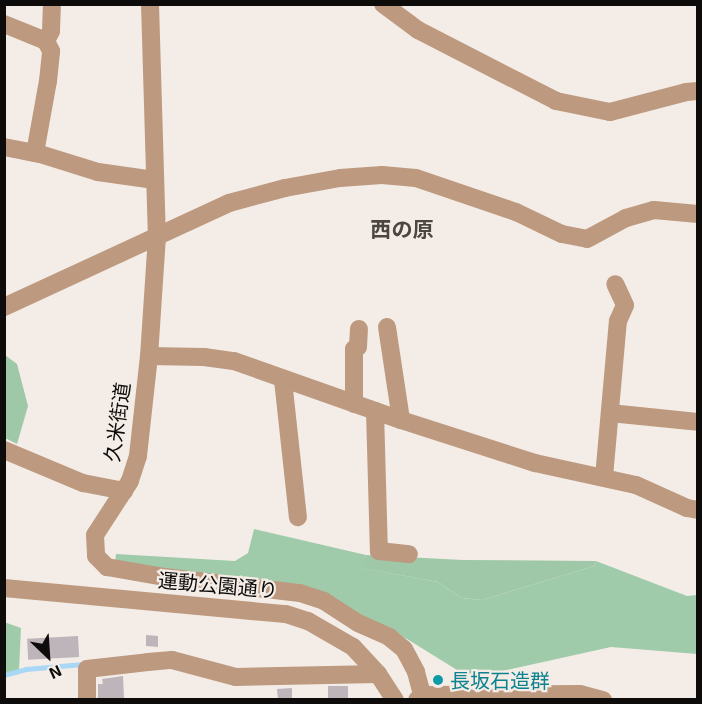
<!DOCTYPE html>
<html>
<head>
<meta charset="utf-8">
<style>
  body { margin:0 }
  #map { position:relative; width:702px; height:704px; overflow:hidden; background:#f4ede7; font-family:"Exo 2","Noto Sans JP",sans-serif }
  div>[style] { position:absolute }
  [style*='--x'] { left:calc(var(--x)*1px); top:calc(var(--y)*1px); width:calc(var(--w)*1px); rotate:calc(var(--a)*1deg) }
  .green>* { inset:0; background:#9ec8a8 }
  .forest>* { inset:0; background:#a0cbab }
  .stream>* { height:4.5px; margin:-2.25px; padding:0 2.25px; transform-origin:2.25px; border-radius:2.25px; background:#a9d7f6 }
  .building>* { inset:0; background:#bdb5ba; transform-origin:0 0 }
  .minor>* { height:18px; margin:-9px; padding:0 9px; transform-origin:9px; border-radius:9px; background:#bd9a7f }
  .dots>* { width:16px; height:16px; translate:-50% -50%; box-sizing:border-box; border:3px solid #f4ede7; border-radius:50% }
  span { translate:-50% -50%; white-space:nowrap; text-align:center; line-height:1.15; -webkit-text-stroke:4.5px #f4ede7; paint-order:stroke }
  .street-label { font-size:20px; color:#0e0c0a }
  .culture-label { font-size:20px; color:#0d838f }
  .left { translate:0 -50%; text-align:left }
  .neighbourhood-label { font-size:21px; color:#4c4641; font-weight:700 }
  .frame { position:absolute; inset:0; border:6px solid #0e0c0a; pointer-events:none }
  .north { position:absolute; left:18px; top:626px; width:60px; height:60px; -webkit-text-stroke:4px #f4ede7; paint-order:stroke; rotate:155deg; font-size:16px; font-weight:700; line-height:24px; text-align:center; color:#0e0c0a }
  .north::after { content:''; display:block; margin:auto; width:21px; height:27px; background:#0e0c0a; clip-path:polygon(50% 0,100% 100%,50% 72%,0 100%) }
</style>
</head>
<body>
<div id="map">
  <div class="green">
    <div style="clip-path:polygon(5px 355px,17px 364px,28px 406px,17px 444px,5px 438px)"></div>
    <div style="clip-path:polygon(366px 555px,463px 560px,596px 561px,594px 566px,482px 600px,462px 598px,438px 582px,362px 568px)"></div>
  </div>
  <div class="forest">
    <div style="clip-path:polygon(254px 529px,366px 555px,363px 568px,438px 582px,462px 598px,482px 600px,594px 566px,596px 561px,687px 596px,697px 595px,697px 654px,611px 647px,470px 678px,407px 639px,362px 617px,318px 591px,251px 577px,166px 572px,115px 563px,116px 554px,235px 561px,248px 553px)"></div>
    <div style="clip-path:polygon(4px 622px,21px 628px,19px 670px,5px 675px)"></div>
  </div>
  <div class="stream">
    <div style="--x:4;--y:675;--w:23;--a:-15"></div>
    <div style="--x:26;--y:669;--w:57;--a:-5"></div>
  </div>
  <div class="building">
    <div style="clip-path:polygon(146px 635px,158px 636px,158px 647px,146px 646px)"></div>
    <div style="left:78px;top:636px;width:21px;height:51px;rotate:87deg"></div>
    <div style="clip-path:polygon(123px 676px,124px 699px,98px 699px,98px 684px,103px 684px,102px 679px)"></div>
    <div style="left:328px;top:686px;width:20px;height:13px"></div>
    <div style="clip-path:polygon(292px 688px,292px 699px,278px 699px,277px 689px)"></div>
  </div>
  <div class="minor">
    <div style="--x:150;--y:4;--w:232;--a:88.3"></div>
    <div style="--x:157;--y:236;--w:120;--a:93.8"></div>
    <div style="--x:149;--y:356;--w:101;--a:96.3"></div>
    <div style="--x:138;--y:456;--w:26;--a:108"></div>
    <div style="--x:130;--y:481;--w:64;--a:122.9"></div>
    <div style="--x:95;--y:535;--w:21;--a:87"></div>
    <div style="--x:96;--y:556;--w:16;--a:45"></div>
    <div style="--x:107;--y:567;--w:59;--a:9.8"></div>
    <div style="--x:165;--y:577;--w:136;--a:6.8"></div>
    <div style="--x:300;--y:593;--w:25;--a:18"></div>
    <div style="--x:324;--y:601;--w:40;--a:32.9"></div>
    <div style="--x:358;--y:623;--w:34;--a:24"></div>
    <div style="--x:389;--y:637;--w:19;--a:39"></div>
    <div style="--x:404;--y:649;--w:26;--a:62"></div>
    <div style="--x:416;--y:672;--w:24;--a:75"></div>
    <div style="--x:422;--y:695;--w:7;--a:135"></div>
    <div style="--x:383;--y:4;--w:44;--a:36.6"></div>
    <div style="--x:418;--y:30;--w:155;--a:27.2"></div>
    <div style="--x:556;--y:101;--w:55;--a:11.5"></div>
    <div style="--x:610;--y:112;--w:79;--a:-14.7"></div>
    <div style="--x:686;--y:92;--w:12;--a:-5"></div>
    <div style="--x:4;--y:24;--w:45;--a:22"></div>
    <div style="--x:4;--y:147;--w:37;--a:11"></div>
    <div style="--x:40;--y:154;--w:61;--a:17.2"></div>
    <div style="--x:98;--y:172;--w:57;--a:8.1"></div>
    <div style="--x:35;--y:153;--w:73;--a:-79.8"></div>
    <div style="--x:48;--y:81;--w:30;--a:-84"></div>
    <div style="--x:51;--y:51;--w:11;--a:-117"></div>
    <div style="--x:46;--y:41;--w:11;--a:-63"></div>
    <div style="--x:51;--y:31;--w:27;--a:-88"></div>
    <div style="--x:4;--y:307;--w:248;--a:-24.8"></div>
    <div style="--x:229;--y:203;--w:58;--a:-15"></div>
    <div style="--x:285;--y:188;--w:56;--a:-10.3"></div>
    <div style="--x:340;--y:178;--w:42;--a:-4.1"></div>
    <div style="--x:382;--y:175;--w:34;--a:5"></div>
    <div style="--x:416;--y:178;--w:106;--a:18.8"></div>
    <div style="--x:516;--y:212;--w:51;--a:25.6"></div>
    <div style="--x:562;--y:234;--w:25;--a:11"></div>
    <div style="--x:587;--y:239;--w:44;--a:-28.3"></div>
    <div style="--x:626;--y:218;--w:29;--a:-16"></div>
    <div style="--x:654;--y:210;--w:44;--a:5.2"></div>
    <div style="--x:387;--y:327;--w:94;--a:81.4"></div>
    <div style="--x:149;--y:356;--w:55;--a:1"></div>
    <div style="--x:204;--y:357;--w:30;--a:8"></div>
    <div style="--x:234;--y:361;--w:177;--a:19.5"></div>
    <div style="--x:401;--y:420;--w:141;--a:17.8"></div>
    <div style="--x:535;--y:463;--w:103;--a:12.3"></div>
    <div style="--x:636;--y:485;--w:56;--a:24.3"></div>
    <div style="--x:687;--y:508;--w:11;--a:10"></div>
    <div style="--x:283;--y:380;--w:138;--a:83.8"></div>
    <div style="--x:354;--y:404;--w:55;--a:-90"></div>
    <div style="--x:354;--y:349;--w:4;--a:-27"></div>
    <div style="--x:358;--y:347;--w:18;--a:-87"></div>
    <div style="--x:375;--y:411;--w:140;--a:88.4"></div>
    <div style="--x:379;--y:551;--w:30;--a:6"></div>
    <div style="--x:610;--y:413;--w:88;--a:5.8"></div>
    <div style="--x:4;--y:450;--w:86;--a:22.7"></div>
    <div style="--x:83;--y:483;--w:42;--a:11"></div>
    <div style="--x:604;--y:477;--w:157;--a:-84.9"></div>
    <div style="--x:618;--y:321;--w:17;--a:-66"></div>
    <div style="--x:625;--y:305;--w:23;--a:-115"></div>
    <div style="--x:4;--y:588;--w:283;--a:5.3"></div>
    <div style="--x:286;--y:614;--w:23;--a:18"></div>
    <div style="--x:308;--y:621;--w:52;--a:30"></div>
    <div style="--x:353;--y:647;--w:37;--a:47"></div>
    <div style="--x:378;--y:674;--w:31;--a:57"></div>
    <div style="--x:422;--y:695;--w:158;--a:-0.4"></div>
    <div style="--x:580;--y:694;--w:24;--a:15"></div>
    <div style="--x:87;--y:700;--w:31;--a:-90"></div>
    <div style="--x:87;--y:669;--w:61;--a:-6.5"></div>
    <div style="--x:148;--y:662;--w:24;--a:-5"></div>
    <div style="--x:172;--y:660;--w:66;--a:14.9"></div>
    <div style="--x:236;--y:677;--w:142;--a:-1.2"></div>
  </div>
  <div class="dots">
    <div style="left:438px;top:680px;background:#0f9aa8"></div>
  </div>
  <div class="street-label">
    <span style="left:117px;top:422px;rotate:-82deg">久米街道</span>
    <span style="left:218px;top:585px;rotate:5deg">運動公園通り</span>
  </div>
  <div class="culture-label">
    <span class="left" style="left:450px;top:680px">長坂石造群</span>
  </div>
  <div class="neighbourhood-label">
    <span style="left:402px;top:229px">西の原</span>
  </div>
  <div class="frame"></div>
  <div class="north">N</div>
</div>
</body>
</html>
